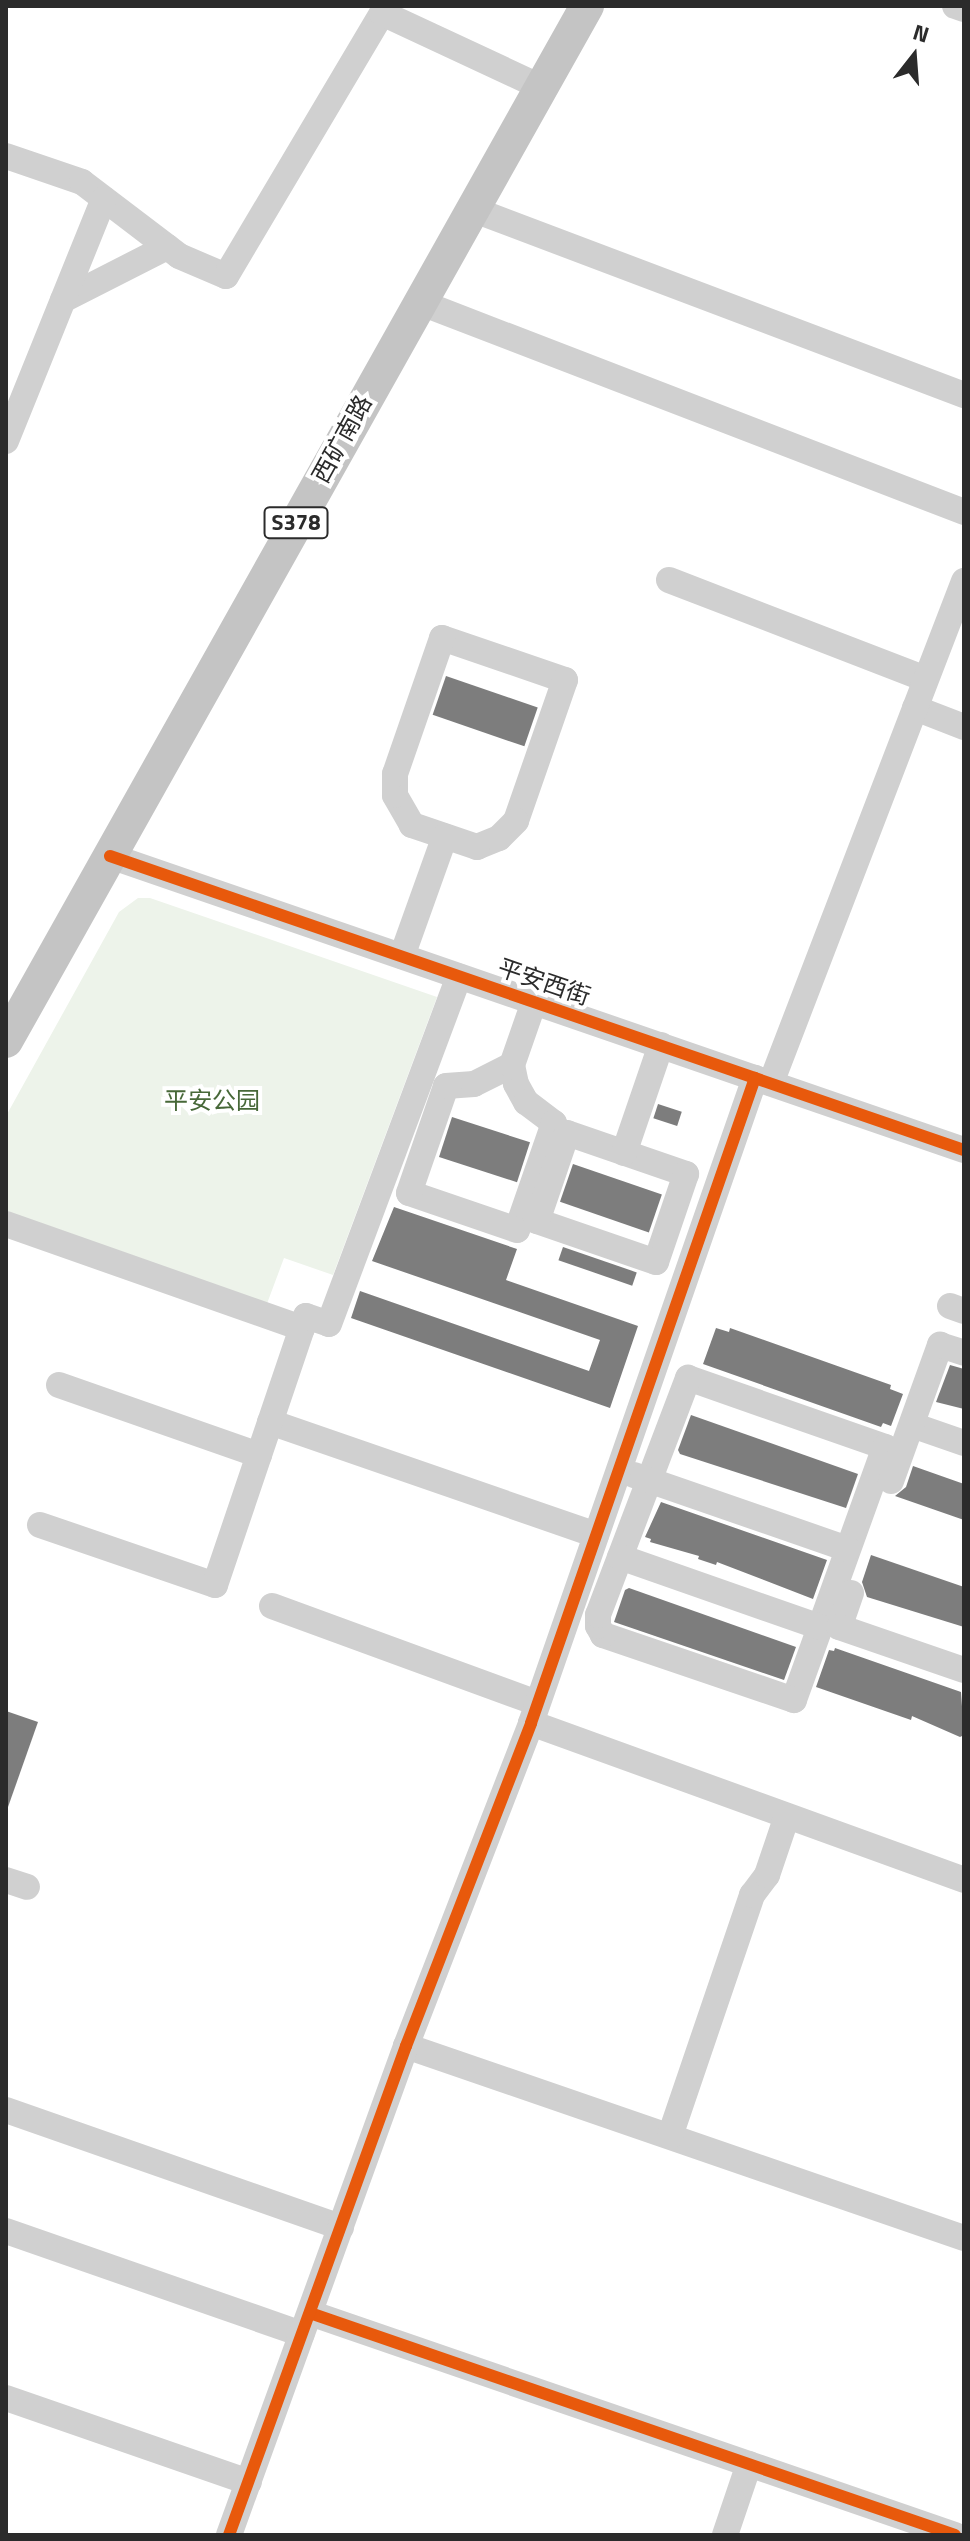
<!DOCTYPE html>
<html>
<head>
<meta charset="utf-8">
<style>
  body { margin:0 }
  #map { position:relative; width:970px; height:2541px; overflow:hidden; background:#fff; font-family:"Titillium Web","Noto Sans SC",sans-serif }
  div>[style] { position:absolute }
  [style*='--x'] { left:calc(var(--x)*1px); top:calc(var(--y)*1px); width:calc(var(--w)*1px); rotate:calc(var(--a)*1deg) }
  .green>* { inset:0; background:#edf3ea }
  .building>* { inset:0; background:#7d7d7d; transform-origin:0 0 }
  .minor>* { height:26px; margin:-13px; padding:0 13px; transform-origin:13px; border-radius:13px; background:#d0d0d0 }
  .major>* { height:34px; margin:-17px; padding:0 17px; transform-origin:17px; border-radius:17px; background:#c4c4c4 }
  .cycleway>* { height:12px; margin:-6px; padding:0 6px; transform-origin:6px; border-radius:6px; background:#e8590c }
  span { translate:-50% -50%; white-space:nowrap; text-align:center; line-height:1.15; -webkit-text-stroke:8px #fff; paint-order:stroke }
  .shield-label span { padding:2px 6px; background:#fff; border:2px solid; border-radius:6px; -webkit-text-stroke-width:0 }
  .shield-label { font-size:22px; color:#2b2b2b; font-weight:700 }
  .street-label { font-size:24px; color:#2b2b2b }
  .park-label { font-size:24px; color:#476838 }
  .frame { position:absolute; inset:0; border:8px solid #2b2b2b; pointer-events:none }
  .north { position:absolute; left:874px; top:16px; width:80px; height:80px; -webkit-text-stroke:6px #fff; paint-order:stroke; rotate:17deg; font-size:22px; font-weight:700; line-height:32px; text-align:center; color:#2b2b2b }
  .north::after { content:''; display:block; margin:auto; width:28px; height:36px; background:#2b2b2b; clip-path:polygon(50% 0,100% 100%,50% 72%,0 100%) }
</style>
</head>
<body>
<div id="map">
  <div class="green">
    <div style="clip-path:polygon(138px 898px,150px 898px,437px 997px,333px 1275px,284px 1258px,265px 1309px,6px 1215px,6px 1116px,119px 912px)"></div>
  </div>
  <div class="building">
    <div style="left:446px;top:676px;width:97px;height:41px;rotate:19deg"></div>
    <div style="left:658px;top:1104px;width:25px;height:15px;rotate:18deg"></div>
    <div style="left:452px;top:1117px;width:82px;height:42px;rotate:18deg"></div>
    <div style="left:573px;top:1164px;width:94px;height:40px;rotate:19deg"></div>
    <div style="clip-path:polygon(394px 1207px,517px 1249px,506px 1280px,638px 1326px,610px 1408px,351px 1318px,360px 1291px,589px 1371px,600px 1340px,372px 1261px)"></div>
    <div style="left:563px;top:1247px;width:78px;height:14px;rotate:19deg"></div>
    <div style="clip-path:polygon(716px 1328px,729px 1332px,730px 1328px,891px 1385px,890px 1389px,903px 1394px,891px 1426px,883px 1423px,881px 1427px,703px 1364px)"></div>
    <div style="clip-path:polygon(950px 1365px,964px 1369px,964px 1409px,936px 1402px)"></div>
    <div style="clip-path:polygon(691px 1415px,858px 1474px,846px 1508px,680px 1454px,678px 1450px)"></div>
    <div style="clip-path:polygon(913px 1466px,964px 1484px,964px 1520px,895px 1496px,906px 1487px)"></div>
    <div style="clip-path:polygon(661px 1502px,827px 1560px,813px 1599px,717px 1562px,716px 1565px,698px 1559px,699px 1556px,650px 1542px,651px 1539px,645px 1537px)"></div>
    <div style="clip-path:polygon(871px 1555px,964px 1587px,964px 1627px,867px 1597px,862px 1582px)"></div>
    <div style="clip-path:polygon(629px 1588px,796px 1647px,784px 1680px,614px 1622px,625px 1590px)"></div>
    <div style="clip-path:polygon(835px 1648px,961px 1692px,964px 1735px,960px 1737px,912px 1716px,911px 1720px,816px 1687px,829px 1650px,834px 1651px)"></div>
    <div style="clip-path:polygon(6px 1711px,38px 1722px,8px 1807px,6px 1806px)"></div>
  </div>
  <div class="minor">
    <div style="--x:955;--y:6;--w:9;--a:18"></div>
    <div style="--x:6;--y:156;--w:80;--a:18.9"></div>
    <div style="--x:82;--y:182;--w:122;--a:37.3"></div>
    <div style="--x:179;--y:256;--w:51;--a:23.1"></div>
    <div style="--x:226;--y:276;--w:306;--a:-59.3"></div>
    <div style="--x:382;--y:13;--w:175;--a:25"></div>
    <div style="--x:472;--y:209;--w:526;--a:20.71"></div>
    <div style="--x:63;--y:300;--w:117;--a:-27"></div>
    <div style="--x:419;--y:302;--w:584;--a:21.07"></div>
    <div style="--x:6;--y:441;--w:261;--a:-68"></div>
    <div style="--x:669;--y:580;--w:275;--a:21.1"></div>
    <div style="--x:442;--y:638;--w:130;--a:18.9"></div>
    <div style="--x:565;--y:680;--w:149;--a:109.2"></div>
    <div style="--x:516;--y:821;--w:24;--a:135"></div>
    <div style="--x:499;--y:838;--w:24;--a:158"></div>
    <div style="--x:477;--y:847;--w:69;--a:-161.3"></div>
    <div style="--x:412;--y:825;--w:34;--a:-120"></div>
    <div style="--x:395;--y:795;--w:21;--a:-90"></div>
    <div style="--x:395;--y:774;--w:144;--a:-70.9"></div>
    <div style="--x:915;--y:708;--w:53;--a:21.2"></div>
    <div style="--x:110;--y:856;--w:903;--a:19"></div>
    <div style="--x:402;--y:956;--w:127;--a:-70.3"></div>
    <div style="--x:512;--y:1065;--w:19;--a:78"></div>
    <div style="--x:516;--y:1084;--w:21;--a:61"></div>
    <div style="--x:526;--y:1102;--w:35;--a:37"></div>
    <div style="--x:554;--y:1123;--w:113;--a:109.1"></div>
    <div style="--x:517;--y:1230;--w:114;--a:-161.1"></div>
    <div style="--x:409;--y:1193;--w:113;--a:-70.9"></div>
    <div style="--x:446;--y:1086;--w:28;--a:-4"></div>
    <div style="--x:474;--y:1084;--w:42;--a:-26.6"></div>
    <div style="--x:512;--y:1065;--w:67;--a:-70.8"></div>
    <div style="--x:771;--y:1083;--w:538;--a:-68.97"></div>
    <div style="--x:567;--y:1133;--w:126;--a:19"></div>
    <div style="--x:686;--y:1174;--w:93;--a:108.8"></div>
    <div style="--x:656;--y:1262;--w:126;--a:-161"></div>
    <div style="--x:537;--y:1221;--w:93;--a:-71.2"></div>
    <div style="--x:624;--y:1153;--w:114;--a:-71.1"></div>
    <div style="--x:6;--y:1224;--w:314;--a:19.4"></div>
    <div style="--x:950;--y:1306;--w:15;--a:20"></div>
    <div style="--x:688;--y:1378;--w:209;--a:19.3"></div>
    <div style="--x:885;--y:1447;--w:269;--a:109.8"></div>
    <div style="--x:794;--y:1700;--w:202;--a:-161.2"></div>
    <div style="--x:603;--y:1635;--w:10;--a:-119"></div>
    <div style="--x:598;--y:1626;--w:11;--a:-90"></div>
    <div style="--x:598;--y:1615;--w:254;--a:-69.2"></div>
    <div style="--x:59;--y:1385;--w:212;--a:19.3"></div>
    <div style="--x:270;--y:1422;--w:345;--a:19.1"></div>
    <div style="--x:912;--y:1425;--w:55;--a:19.1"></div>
    <div style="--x:634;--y:1475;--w:226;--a:19.1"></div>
    <div style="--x:891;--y:1481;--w:145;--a:-70.2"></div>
    <div style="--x:940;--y:1345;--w:25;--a:18"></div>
    <div style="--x:40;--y:1525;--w:185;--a:18.9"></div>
    <div style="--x:215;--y:1585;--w:284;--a:-71.3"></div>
    <div style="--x:306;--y:1316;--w:24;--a:19"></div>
    <div style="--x:329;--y:1324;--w:371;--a:-69.5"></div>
    <div style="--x:620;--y:1557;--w:212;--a:19.3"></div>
    <div style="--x:851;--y:1593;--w:36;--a:109"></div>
    <div style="--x:839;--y:1627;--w:132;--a:19"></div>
    <div style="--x:272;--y:1606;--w:282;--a:20.1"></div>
    <div style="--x:531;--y:1723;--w:461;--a:19.9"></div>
    <div style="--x:6;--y:1880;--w:22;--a:18"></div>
    <div style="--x:406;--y:2046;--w:590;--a:18.99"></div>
    <div style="--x:6;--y:2110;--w:355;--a:19.3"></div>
    <div style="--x:670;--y:2136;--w:255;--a:-71.2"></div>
    <div style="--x:752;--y:1895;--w:25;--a:-53"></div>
    <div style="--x:767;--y:1875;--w:62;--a:-71.3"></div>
    <div style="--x:6;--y:2231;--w:313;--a:19.2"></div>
    <div style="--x:310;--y:2313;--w:682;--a:18.99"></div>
    <div style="--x:6;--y:2398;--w:257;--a:19.1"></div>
    <div style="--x:229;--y:2535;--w:520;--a:-70.1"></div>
    <div style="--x:406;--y:2046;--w:346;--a:-68.8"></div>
    <div style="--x:531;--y:1723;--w:683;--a:-70.85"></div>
    <div style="--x:725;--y:2535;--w:75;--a:-71.3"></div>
  </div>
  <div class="major">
    <div style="--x:6;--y:1041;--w:1187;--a:-60.69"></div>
  </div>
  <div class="cycleway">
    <div style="--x:110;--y:856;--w:903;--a:19"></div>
    <div style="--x:310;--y:2313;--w:682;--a:18.99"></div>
    <div style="--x:229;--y:2535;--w:520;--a:-70.1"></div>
    <div style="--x:406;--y:2046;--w:346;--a:-68.8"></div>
    <div style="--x:531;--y:1723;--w:683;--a:-70.85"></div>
  </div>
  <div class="shield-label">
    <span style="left:296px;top:523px">S378</span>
  </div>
  <div class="street-label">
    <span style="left:342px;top:439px;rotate:-61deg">西矿南路</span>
    <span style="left:544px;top:982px;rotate:19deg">平安西街</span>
  </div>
  <div class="park-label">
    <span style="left:212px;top:1101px">平安公园</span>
  </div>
  <div class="frame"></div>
  <div class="north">N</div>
</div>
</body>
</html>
